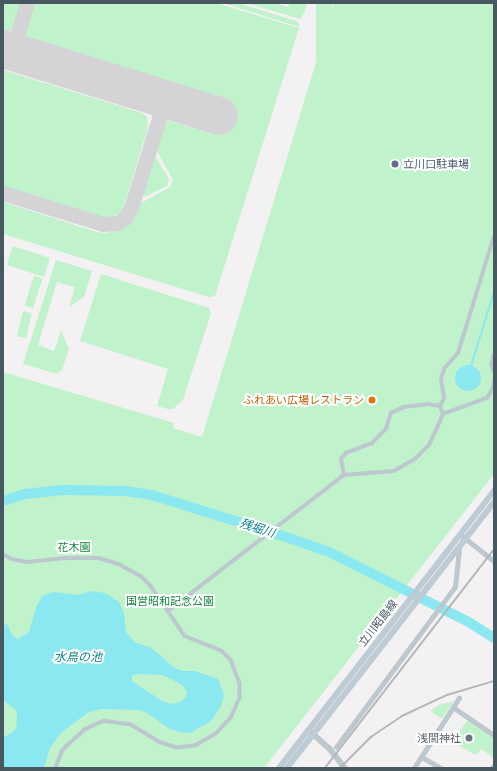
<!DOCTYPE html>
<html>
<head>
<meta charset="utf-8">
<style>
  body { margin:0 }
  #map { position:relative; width:497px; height:771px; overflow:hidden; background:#f4f1f2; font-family:"Public Sans","Noto Sans JP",sans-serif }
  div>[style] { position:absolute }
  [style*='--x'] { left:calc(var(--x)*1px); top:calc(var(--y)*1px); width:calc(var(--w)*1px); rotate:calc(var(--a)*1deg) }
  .green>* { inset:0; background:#c0f2cc; transform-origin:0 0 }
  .water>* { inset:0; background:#8be8f0 }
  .round { border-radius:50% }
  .stream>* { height:1.5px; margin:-0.75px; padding:0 0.75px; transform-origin:0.75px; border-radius:0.75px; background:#8be8f0 }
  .river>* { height:10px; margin:-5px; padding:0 5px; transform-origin:5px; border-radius:5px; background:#8be8f0 }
  .taxiway>* { height:15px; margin:-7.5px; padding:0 7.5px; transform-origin:7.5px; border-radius:7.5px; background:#d4d4d7 }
  .runway>* { height:38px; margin:-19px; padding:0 19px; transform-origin:19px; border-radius:19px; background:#d4d4d7 }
  .pedestrian>* { height:3.5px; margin:-1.75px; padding:0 1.75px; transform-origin:1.75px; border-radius:1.75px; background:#bcc8ce }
  .minor>* { height:4.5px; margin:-2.25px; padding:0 2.25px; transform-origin:2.25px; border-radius:2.25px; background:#bcc8ce }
  .tertiary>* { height:5.5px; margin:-2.75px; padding:0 2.75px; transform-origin:2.75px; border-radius:2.75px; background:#bcc8ce }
  .secondary>* { height:6px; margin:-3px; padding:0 3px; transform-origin:3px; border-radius:3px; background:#bdcbd4 }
  .rail>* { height:1.5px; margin:-0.75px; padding:0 0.75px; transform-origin:0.75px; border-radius:0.75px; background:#b3b8bc }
  .dots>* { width:11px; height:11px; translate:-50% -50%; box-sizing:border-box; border:2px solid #fff; border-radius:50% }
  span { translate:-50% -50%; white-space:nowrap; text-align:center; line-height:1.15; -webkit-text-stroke:4px #fff; paint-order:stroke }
  .service-label { font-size:11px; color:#4e5e75 }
  .left { translate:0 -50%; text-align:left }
  .food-label { font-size:11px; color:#c56008 }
  .right { translate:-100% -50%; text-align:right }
  .park-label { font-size:11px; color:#14863e }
  .street-label { font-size:11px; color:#485860 }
  .worship-label { font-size:11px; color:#5b616d }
  .water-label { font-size:12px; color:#0a828c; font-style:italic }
  .frame { position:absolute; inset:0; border:4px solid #485860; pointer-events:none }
</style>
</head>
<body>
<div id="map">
  <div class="green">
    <div style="clip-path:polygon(3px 3px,22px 3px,15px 26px,10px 31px,3px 30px)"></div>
    <div style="clip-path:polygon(30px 3px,216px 3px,299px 28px,215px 296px,209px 297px,3px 234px,3px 202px,97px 232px,105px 233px,120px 230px,134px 218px,141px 203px,170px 187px,173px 180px,157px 151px,166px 120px,214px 134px,225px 99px,26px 37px,24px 35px,22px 29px)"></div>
    <div style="clip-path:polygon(223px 3px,238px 3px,296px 21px,299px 23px,299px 27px)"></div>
    <div style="clip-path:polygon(246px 3px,275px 3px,288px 7px,290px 3px,307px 3px,304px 13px,300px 19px)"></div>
    <div style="left:316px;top:3px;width:16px;height:323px"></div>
    <div style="clip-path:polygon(334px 3px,494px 3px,494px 474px,264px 768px,3px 768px,3px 372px,174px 423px,173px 428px,202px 437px)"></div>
    <div style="clip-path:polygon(3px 70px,142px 113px,147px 117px,148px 127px,123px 209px,119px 214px,107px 219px,101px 218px,3px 187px)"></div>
    <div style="clip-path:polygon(155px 156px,169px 179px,167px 186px,145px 197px,143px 194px)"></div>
    <div style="left:13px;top:246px;width:39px;height:20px;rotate:18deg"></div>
    <div style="clip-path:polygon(56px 260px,92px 271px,84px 297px,69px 307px,75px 287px,57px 282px,38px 345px,54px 351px,61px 330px,69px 349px,62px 370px,57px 374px,23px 364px)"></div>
    <div style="clip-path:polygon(101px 274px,209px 308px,211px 313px,183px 400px,173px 409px,168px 409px,157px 406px,168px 369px,80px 341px)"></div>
    <div style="left:34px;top:276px;width:9px;height:31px;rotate:18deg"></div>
    <div style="left:23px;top:311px;width:9px;height:26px;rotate:13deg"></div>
    <div style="clip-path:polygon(454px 701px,442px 719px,430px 711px,439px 705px)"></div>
    <div style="clip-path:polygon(468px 719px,494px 738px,494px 758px,481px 749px,476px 755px,452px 742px)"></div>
  </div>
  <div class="water">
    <div class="round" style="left:455px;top:365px;width:26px;height:26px"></div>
    <div style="clip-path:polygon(evenodd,91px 591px,105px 593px,119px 602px,124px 613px,126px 632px,134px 642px,152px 648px,172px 666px,182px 671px,195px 671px,218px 679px,224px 695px,221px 706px,211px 721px,190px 733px,179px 732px,168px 728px,149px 714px,139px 710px,101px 709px,87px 713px,61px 733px,50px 748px,44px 768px,3px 768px,3px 737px,12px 733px,16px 728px,17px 718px,16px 710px,3px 700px,3px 625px,7px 624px,13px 636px,18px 639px,29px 632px,36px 608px,42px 596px,53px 592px,78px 595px,91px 591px,137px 674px,162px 675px,173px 680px,183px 686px,187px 692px,186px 697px,180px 702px,171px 704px,162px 701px,132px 681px,132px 676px,137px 674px)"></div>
  </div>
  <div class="stream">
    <div style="--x:471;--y:366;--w:77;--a:-72.7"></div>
  </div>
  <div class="river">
    <div style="--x:3;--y:501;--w:22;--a:-18"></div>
    <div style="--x:24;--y:494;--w:40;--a:-5.7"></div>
    <div style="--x:64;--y:490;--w:62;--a:0.9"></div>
    <div style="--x:126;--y:491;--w:26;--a:9"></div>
    <div style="--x:152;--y:495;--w:144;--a:17.4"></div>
    <div style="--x:289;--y:538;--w:42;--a:19.3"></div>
    <div style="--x:329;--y:552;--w:154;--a:26.6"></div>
    <div style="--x:467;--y:621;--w:32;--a:32"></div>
  </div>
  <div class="taxiway">
    <div style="--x:12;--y:52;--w:51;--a:-73"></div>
    <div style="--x:3;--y:193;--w:105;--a:17.2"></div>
    <div style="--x:103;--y:224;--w:15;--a:-4"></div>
    <div style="--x:118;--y:223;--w:9;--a:-36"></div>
    <div style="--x:125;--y:218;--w:12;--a:-59"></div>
    <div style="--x:131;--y:208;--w:114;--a:-72.7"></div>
  </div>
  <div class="runway">
    <div style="--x:3;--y:49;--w:226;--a:17.2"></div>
  </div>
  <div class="pedestrian">
    <div style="--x:494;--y:355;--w:10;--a:101"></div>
    <div style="--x:492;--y:365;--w:7;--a:74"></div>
    <div style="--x:443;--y:414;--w:47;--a:-20"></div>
    <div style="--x:487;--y:398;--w:12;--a:-59"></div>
    <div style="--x:493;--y:388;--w:7;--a:-82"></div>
    <div style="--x:344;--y:475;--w:50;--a:-4.6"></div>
    <div style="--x:394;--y:471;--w:24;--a:-30"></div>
    <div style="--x:415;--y:459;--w:20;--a:-45"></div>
    <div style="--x:429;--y:445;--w:26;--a:-65"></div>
    <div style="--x:440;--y:421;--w:8;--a:-67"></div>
    <div style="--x:443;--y:414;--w:9;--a:-111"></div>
    <div style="--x:3;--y:554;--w:10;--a:29"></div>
    <div style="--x:12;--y:559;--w:15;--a:11"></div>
    <div style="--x:27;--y:562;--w:38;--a:-6"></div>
    <div style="--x:65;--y:558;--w:34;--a:0"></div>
    <div style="--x:99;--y:558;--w:21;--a:17"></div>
    <div style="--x:119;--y:564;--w:25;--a:29"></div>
    <div style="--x:141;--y:576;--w:14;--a:45"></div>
    <div style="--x:151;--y:586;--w:60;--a:55.8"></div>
    <div style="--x:185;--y:636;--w:40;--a:22"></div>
    <div style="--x:222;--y:651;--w:13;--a:45"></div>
    <div style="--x:231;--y:660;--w:25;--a:69"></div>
    <div style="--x:240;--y:683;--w:15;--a:90"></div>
    <div style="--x:240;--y:698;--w:22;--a:114"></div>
    <div style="--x:231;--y:718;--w:22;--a:133"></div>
    <div style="--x:216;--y:734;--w:24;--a:150"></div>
    <div style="--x:195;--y:746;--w:18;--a:174"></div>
    <div style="--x:177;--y:748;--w:19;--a:-162"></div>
    <div style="--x:159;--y:742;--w:33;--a:-149"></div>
    <div style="--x:131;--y:725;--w:27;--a:-172"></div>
    <div style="--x:104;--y:721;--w:21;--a:155"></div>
    <div style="--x:85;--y:730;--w:24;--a:138"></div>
    <div style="--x:67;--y:746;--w:8;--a:130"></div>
    <div style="--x:62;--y:752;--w:17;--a:111"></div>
    <div style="--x:168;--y:611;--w:222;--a:-37.7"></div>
    <div style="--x:344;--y:475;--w:16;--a:-101"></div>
    <div style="--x:341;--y:459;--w:8;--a:-50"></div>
    <div style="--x:346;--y:453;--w:28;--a:-21"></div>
    <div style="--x:372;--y:443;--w:20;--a:-45"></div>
    <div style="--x:386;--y:429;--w:17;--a:-73"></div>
    <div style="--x:391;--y:413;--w:14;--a:-25"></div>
    <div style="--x:404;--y:407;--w:24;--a:-7"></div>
    <div style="--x:428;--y:404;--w:12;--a:9"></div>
    <div style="--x:440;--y:406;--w:9;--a:-63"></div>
    <div style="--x:444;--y:398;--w:19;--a:-99"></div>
    <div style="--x:441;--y:379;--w:10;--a:-73"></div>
    <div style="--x:444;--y:369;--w:21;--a:-49"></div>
    <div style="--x:458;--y:353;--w:122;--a:-72.9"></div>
  </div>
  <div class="minor">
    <div style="--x:460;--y:534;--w:43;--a:38.5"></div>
    <div style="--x:453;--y:707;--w:50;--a:34.3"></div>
    <div style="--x:336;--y:747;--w:199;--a:-53.4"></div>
    <div style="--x:455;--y:587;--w:39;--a:-84"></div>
    <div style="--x:422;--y:757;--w:22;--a:30"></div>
    <div style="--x:414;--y:768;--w:83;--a:-57.3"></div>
  </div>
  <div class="tertiary">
    <div style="--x:310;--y:731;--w:28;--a:42"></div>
    <div style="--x:331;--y:750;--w:23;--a:52"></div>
  </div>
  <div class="secondary">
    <div style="--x:279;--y:768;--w:351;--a:-52.2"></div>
    <div style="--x:287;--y:768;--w:337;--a:-52.1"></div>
    <div style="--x:493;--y:768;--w:1;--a:-45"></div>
  </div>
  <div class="rail">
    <div style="--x:325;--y:768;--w:277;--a:-52.3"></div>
    <div style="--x:340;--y:768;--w:44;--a:-45"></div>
    <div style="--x:371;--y:737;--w:37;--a:-34"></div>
    <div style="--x:402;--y:716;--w:50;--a:-25"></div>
    <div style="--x:447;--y:695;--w:49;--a:-16.6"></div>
  </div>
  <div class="dots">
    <div style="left:395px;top:164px;background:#5c6f8a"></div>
    <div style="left:372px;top:400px;background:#e8710a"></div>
    <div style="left:469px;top:738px;background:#6b7280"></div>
  </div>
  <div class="service-label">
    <span class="left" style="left:403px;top:164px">立川口駐車場</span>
  </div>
  <div class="food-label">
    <span class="right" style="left:364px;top:400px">ふれあい広場レストラン</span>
  </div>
  <div class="park-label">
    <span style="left:74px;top:547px">花木園</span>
    <span style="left:170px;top:601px">国営昭和記念公園</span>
  </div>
  <div class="street-label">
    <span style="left:378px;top:623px;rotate:-52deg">立川昭島線</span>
  </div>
  <div class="worship-label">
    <span class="right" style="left:461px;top:738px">浅間神社</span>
  </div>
  <div class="water-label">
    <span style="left:257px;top:529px;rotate:18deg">残堀川</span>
    <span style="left:78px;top:658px">水鳥の池</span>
  </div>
  <div class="frame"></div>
</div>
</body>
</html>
